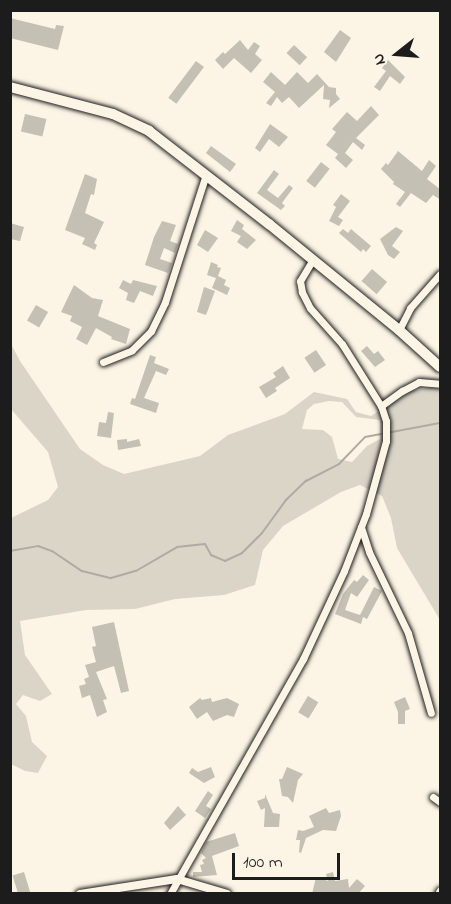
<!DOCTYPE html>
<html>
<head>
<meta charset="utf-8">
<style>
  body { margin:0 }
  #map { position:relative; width:451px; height:904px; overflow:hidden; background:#fcf5e5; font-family:"Indie Flower",sans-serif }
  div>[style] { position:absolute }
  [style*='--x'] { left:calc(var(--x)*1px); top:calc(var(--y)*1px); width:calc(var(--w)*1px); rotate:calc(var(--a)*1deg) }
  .green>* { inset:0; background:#dbd5c8 }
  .stream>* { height:2px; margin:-1px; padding:0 1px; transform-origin:1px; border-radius:1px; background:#b0aba1 }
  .building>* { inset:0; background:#c4c0b3; transform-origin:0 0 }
  .roads { filter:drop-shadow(0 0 2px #1c1c1c) drop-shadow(0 0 2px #1c1c1c) }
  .minor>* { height:7px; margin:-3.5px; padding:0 3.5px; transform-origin:3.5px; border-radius:3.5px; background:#fcf5e5 }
  .tertiary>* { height:8px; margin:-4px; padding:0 4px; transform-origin:4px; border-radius:4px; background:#fcf5e5 }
  .trunk>* { height:10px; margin:-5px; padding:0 5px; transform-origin:5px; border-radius:5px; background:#fcf5e5 }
  span { translate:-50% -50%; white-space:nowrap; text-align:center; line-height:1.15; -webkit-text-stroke:4.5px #fcf5e5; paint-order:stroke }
  .frame { position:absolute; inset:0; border:12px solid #1c1c1c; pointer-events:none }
  .north { position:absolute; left:367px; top:24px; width:60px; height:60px; -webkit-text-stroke:4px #fcf5e5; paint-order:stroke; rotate:253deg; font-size:16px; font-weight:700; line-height:24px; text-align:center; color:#1c1c1c }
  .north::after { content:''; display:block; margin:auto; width:21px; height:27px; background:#1c1c1c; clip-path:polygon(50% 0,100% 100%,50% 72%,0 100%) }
  .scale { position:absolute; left:232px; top:853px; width:108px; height:27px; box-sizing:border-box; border:3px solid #1c1c1c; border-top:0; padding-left:8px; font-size:18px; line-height:21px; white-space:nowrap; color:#1c1c1c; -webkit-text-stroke:4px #fcf5e5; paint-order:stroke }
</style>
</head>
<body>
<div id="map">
  <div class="green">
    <div style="clip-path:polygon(evenodd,10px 342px,20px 361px,80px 449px,103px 465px,124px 474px,200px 456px,228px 435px,285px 414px,314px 392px,347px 399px,356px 412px,371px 416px,411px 391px,433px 387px,440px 390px,440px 620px,397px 548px,391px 518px,382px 496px,360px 485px,341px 492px,283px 526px,263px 550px,255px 585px,224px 595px,175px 599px,135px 609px,86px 610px,20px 621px,25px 655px,52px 694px,40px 701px,23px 695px,16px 704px,26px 716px,32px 742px,47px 756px,38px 773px,25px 771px,11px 764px,11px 518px,48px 500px,58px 487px,48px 452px,11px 409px,10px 342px,329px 401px,342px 402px,356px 417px,380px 420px,380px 439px,367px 446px,352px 462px,338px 459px,332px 437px,323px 430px,302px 429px,307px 410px,314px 404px,329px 401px)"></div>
  </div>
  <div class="stream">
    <div style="--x:10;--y:551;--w:28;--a:-10"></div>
    <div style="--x:38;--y:546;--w:15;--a:20"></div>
    <div style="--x:52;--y:551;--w:36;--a:34"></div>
    <div style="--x:82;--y:571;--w:30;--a:14"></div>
    <div style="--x:111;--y:578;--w:26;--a:-16"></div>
    <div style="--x:136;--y:571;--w:48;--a:-30.3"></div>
    <div style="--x:177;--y:547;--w:28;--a:-6"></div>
    <div style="--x:205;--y:544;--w:13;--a:61"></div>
    <div style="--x:211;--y:555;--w:15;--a:23"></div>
    <div style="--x:225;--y:561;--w:19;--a:-25"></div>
    <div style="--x:242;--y:553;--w:28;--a:-45"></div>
    <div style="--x:262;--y:533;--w:41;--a:-54"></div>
    <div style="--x:286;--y:500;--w:28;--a:-44"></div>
    <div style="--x:306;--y:481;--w:37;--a:-27"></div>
    <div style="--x:339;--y:464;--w:37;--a:-46"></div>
    <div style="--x:365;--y:437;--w:76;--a:-10.6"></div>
  </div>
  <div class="building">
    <div style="clip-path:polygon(10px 18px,55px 29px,56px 25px,64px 26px,58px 50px,10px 38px)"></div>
    <div style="clip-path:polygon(340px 30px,351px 38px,336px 62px,324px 52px)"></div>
    <div style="clip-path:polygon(240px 40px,248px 50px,254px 42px,260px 46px,255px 54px,262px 60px,251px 73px,234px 58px,223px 69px,215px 60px,223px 52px,225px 54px)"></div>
    <div style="left:294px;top:45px;width:18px;height:11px;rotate:43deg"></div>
    <div style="clip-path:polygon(388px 60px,405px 77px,400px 84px,390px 76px,380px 91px,374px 87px,386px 71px,382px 68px)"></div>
    <div style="left:196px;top:61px;width:10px;height:46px;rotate:37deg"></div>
    <div style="clip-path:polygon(271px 72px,285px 85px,297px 72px,308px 83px,317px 74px,329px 87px,336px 88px,336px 94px,340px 99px,329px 108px,330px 100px,323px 99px,324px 85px,299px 108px,289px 97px,282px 103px,277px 97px,271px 106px,266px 103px,275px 92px,263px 82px)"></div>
    <div style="clip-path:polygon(371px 106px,379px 115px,356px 138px,365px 145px,362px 150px,353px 142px,345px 153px,353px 160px,346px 168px,335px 158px,338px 154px,326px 145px,336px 132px,332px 129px,347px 112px,357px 121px)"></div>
    <div style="left:25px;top:114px;width:22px;height:18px;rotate:13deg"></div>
    <div style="clip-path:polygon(270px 124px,288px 137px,279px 147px,269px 139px,260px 152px,255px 148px)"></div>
    <div style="clip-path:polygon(211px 146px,236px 164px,230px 172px,206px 153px)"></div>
    <div style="clip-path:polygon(398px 151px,422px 171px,429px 160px,436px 166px,427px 179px,441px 190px,441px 200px,433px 195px,426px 203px,411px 193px,400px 207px,396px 204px,405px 192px,393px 184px,394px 182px,381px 169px,386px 163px,388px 165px)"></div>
    <div style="left:321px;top:162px;width:11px;height:24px;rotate:38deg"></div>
    <div style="clip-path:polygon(274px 170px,279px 174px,267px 190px,278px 198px,289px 185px,293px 188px,282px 203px,285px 206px,281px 210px,257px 193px)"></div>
    <div style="clip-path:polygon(85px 174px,97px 179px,94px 195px,91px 194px,85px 213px,104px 222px,94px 243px,97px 245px,95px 250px,82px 244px,85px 238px,65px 230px)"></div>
    <div style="clip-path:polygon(341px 194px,350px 201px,338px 217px,343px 220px,339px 226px,329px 221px,336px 207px,333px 205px)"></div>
    <div style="clip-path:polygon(237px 220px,244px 225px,242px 229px,256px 240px,247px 249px,237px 242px,241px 236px,231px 231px)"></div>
    <div style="clip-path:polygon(162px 221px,176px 225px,170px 241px,178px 244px,175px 253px,164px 248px,160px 259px,172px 263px,168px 273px,145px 265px,154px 237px)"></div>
    <div style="clip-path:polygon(10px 223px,24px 227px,20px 241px,10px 239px)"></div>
    <div style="clip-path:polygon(396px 227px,403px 231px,392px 246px,400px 252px,394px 259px,388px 255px,380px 239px)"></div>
    <div style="clip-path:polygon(343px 229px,348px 233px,351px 229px,371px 246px,366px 252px,363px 249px,361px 252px,339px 233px)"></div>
    <div style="clip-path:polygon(205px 230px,218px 238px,208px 252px,197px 245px)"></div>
    <div style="clip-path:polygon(211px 262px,218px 265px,217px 267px,221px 268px,218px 276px,226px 280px,224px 285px,230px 288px,227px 295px,212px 288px,216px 278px,207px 275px)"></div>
    <div style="left:372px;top:269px;width:20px;height:16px;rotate:41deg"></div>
    <div style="clip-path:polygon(123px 280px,131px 284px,133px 280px,157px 286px,153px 296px,140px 291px,134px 303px,126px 300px,128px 293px,119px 288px)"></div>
    <div style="clip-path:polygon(74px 285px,92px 298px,103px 300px,98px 316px,130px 329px,126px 344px,111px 339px,112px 337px,96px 328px,87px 345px,76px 339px,82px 327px,70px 321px,72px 316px,61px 312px)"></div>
    <div style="clip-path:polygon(204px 287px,215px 291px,206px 315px,197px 312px)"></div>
    <div style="left:36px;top:305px;width:14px;height:18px;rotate:30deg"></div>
    <div style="clip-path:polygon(367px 346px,374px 354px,378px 351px,385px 360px,375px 367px,361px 351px)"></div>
    <div style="left:316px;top:350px;width:18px;height:14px;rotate:56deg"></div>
    <div style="clip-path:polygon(150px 355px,156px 357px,154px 363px,169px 369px,166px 375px,156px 371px,144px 398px,159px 403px,156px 413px,130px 404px,132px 398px,135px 399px)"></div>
    <div style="clip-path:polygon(283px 366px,290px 378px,275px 388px,277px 391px,266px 398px,259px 387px,276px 377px,273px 373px)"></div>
    <div style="clip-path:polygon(108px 412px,114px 413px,111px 438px,97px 436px,99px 422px,106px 423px)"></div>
    <div style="clip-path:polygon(127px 439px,127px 442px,139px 439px,141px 446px,118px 450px,117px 440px)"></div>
    <div style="clip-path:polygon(363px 575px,369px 580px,357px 597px,351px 593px,345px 610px,360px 615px,374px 587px,382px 591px,367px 619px,363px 617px,361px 624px,335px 614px,343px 594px,354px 580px,357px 582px)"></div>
    <div style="clip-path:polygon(114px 622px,129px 691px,121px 693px,114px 666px,96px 672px,107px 699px,103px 700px,107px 712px,97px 717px,90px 695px,82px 698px,79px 686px,86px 684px,84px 679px,89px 677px,85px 665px,96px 662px,92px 647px,96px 646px,92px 627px)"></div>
    <div style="left:308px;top:696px;width:12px;height:19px;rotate:31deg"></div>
    <div style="clip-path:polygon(405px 697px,410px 709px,405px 711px,405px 724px,398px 724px,398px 712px,394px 702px)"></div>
    <div style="clip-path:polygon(200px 698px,202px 700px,211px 698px,212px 702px,227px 698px,239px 704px,234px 717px,227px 715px,213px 721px,207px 712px,197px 719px,189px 707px)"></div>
    <div style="clip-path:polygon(211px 767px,215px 777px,204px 783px,189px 773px,192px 768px,198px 772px)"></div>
    <div style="clip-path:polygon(287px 767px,303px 774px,298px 780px,293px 803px,288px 797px,282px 796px,279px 779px,282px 779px)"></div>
    <div style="clip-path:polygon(208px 791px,213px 795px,206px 806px,211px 809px,205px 818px,195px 811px)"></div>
    <div style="clip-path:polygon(265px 794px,273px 813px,280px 814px,279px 827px,264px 827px,265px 808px,261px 810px,257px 801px,265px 798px)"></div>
    <div style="clip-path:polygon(178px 806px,186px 815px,170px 830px,164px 823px)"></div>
    <div style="clip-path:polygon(326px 808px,329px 813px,340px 810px,341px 816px,336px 831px,323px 830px,306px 838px,301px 853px,299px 852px,300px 840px,296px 840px,298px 830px,303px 831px,314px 827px,309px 816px)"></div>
    <div style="clip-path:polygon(235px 833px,239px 846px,212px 856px,217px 875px,193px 877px,193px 872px,202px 872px,200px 865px,204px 864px,202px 860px,206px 858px,201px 853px,206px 842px)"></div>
    <div style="left:24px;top:872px;width:21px;height:12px;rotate:73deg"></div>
    <div style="clip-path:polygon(333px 872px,335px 881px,348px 879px,349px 888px,357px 879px,365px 886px,358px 894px,312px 894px,316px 877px,328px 881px,326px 874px)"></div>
  </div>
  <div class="roads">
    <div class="minor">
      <div style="--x:399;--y:330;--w:25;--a:-63"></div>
      <div style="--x:410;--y:308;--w:45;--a:-48.6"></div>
      <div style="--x:103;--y:362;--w:31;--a:-22"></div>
      <div style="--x:132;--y:350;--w:27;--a:-45"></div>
      <div style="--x:151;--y:331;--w:32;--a:-64"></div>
      <div style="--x:165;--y:302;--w:134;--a:-72.2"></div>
      <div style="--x:381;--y:406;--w:26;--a:-36"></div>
      <div style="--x:402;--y:391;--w:19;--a:-28"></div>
      <div style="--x:419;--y:382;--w:21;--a:5"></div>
      <div style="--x:361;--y:527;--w:26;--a:72"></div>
      <div style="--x:369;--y:552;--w:90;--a:64.3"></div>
      <div style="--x:408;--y:633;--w:83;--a:74"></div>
      <div style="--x:433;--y:797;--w:9;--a:36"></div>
      <div style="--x:170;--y:894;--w:270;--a:-60.5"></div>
      <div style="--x:303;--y:659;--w:97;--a:-65"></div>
      <div style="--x:344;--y:571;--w:61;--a:-68.9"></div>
      <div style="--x:366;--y:514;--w:76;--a:-74.7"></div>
      <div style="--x:386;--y:441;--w:20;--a:-90"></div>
      <div style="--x:386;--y:421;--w:16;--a:-108"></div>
      <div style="--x:381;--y:406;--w:73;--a:-122.2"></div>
      <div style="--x:342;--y:344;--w:48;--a:-131.6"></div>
      <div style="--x:310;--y:308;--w:18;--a:-117"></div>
      <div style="--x:302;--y:292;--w:11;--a:-100"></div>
      <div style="--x:300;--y:281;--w:23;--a:-59"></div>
      <div style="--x:438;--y:894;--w:4;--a:-63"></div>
    </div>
    <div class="tertiary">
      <div style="--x:80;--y:894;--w:98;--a:-8.8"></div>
      <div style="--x:177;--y:879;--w:52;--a:16.7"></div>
    </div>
    <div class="trunk">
      <div style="--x:10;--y:87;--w:106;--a:14.7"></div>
      <div style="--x:113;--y:114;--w:40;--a:25"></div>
      <div style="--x:149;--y:131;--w:152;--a:37.8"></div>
      <div style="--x:269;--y:224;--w:168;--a:39.2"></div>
      <div style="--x:399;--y:330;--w:55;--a:42.1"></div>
    </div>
  </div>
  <div class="frame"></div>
  <div class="north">N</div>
  <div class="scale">100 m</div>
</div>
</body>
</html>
